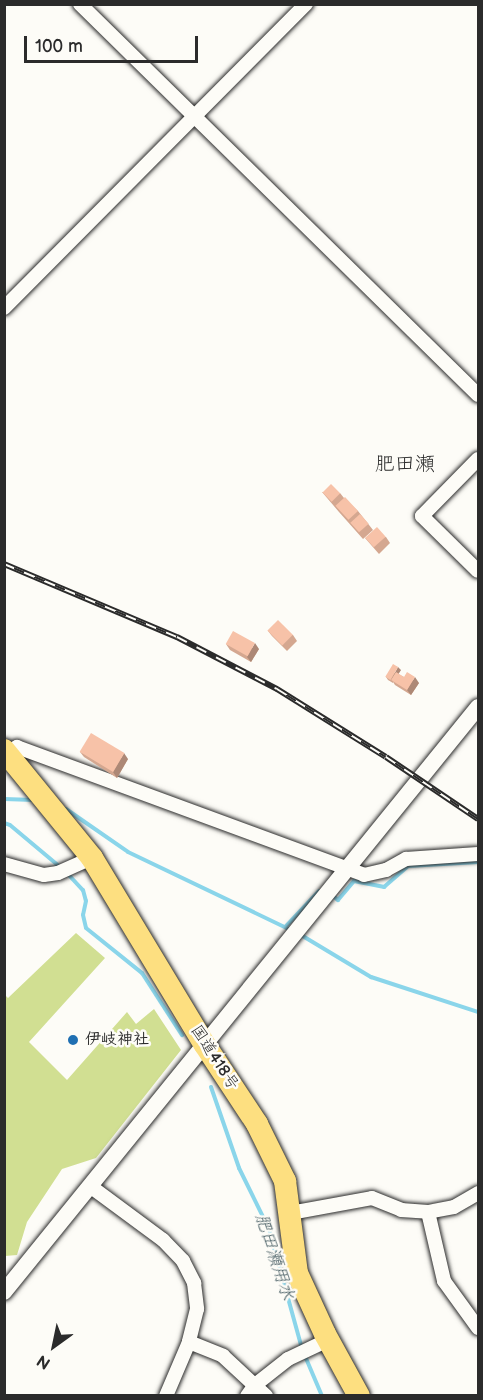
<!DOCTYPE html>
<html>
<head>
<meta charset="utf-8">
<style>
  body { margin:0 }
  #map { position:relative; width:483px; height:1400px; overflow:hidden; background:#fdfcf7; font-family:"Balsamiq Sans","Klee One",sans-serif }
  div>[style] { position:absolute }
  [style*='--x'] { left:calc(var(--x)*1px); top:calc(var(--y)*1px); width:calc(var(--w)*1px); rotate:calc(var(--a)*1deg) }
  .green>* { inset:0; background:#d1df92 }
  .stream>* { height:4px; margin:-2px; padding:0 2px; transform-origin:2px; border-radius:2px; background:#8ad5ea }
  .roads { filter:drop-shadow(0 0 2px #2b2b2b) drop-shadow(0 0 2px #2b2b2b) }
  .minor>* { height:14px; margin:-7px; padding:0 7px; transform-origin:7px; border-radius:7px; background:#fdfcf7 }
  .tertiary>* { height:16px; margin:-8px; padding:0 8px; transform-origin:8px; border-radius:8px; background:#fdfcf7 }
  .trunk>* { height:22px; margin:-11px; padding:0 11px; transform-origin:11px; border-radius:11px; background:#fddf80 }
  .rail>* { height:6px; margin-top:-3px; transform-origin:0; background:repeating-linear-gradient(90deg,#fdfcf7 0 11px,#2b2b2b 0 22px); box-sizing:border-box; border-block:2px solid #2b2b2b }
  .wall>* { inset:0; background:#d4a790 }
  .shaded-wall>* { inset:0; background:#ad8876 }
  .building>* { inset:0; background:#f7c2a8; transform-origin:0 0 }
  .dots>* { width:16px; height:16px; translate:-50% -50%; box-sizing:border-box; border:3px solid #fdfcf7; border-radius:50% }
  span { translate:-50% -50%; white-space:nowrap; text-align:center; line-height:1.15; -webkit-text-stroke:5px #fdfcf7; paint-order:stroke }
  .poi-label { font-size:16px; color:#2b2b2b; font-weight:700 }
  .left { translate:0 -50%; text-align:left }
  .street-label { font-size:16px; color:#2b2b2b }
  .water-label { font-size:18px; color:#485e64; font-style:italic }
  .quarter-label { font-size:20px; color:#2b2b2b }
  .frame { position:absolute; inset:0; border:6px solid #2b2b2b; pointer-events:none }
  .north { position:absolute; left:24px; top:1316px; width:60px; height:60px; -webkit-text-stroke:4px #fdfcf7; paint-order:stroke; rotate:213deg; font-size:16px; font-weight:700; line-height:24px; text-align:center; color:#2b2b2b }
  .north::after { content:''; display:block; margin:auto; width:21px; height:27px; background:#2b2b2b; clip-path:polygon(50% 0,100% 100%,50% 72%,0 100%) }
  .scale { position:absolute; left:24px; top:36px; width:174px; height:27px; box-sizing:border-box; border:3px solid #2b2b2b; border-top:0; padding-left:8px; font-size:18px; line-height:21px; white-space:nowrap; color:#2b2b2b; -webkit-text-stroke:4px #fdfcf7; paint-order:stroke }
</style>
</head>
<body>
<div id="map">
  <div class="green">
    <div style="clip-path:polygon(76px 933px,105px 958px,29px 1042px,67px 1080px,127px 1012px,136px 1024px,154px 1009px,181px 1050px,96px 1158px,62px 1169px,27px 1222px,17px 1255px,5px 1256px,5px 995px,8px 998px)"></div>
  </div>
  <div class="stream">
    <div style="--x:4;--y:799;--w:30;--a:2"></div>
    <div style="--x:66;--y:809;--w:75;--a:34.7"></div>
    <div style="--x:128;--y:852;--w:181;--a:25.6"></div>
    <div style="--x:4;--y:823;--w:6;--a:18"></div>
    <div style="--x:10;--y:825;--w:65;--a:40"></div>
    <div style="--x:66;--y:872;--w:25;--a:47"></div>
    <div style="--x:83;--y:890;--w:11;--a:75"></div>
    <div style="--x:86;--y:901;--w:14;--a:102"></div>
    <div style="--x:83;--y:915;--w:13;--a:77"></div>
    <div style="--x:86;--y:928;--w:72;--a:38.8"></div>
    <div style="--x:142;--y:973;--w:74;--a:57.2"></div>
    <div style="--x:332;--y:895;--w:8;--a:40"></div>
    <div style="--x:338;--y:900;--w:25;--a:-50"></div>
    <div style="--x:354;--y:881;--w:31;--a:11"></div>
    <div style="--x:384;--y:887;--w:32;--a:-41"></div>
    <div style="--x:408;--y:866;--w:70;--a:-3.3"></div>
    <div style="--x:286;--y:926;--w:48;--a:-46.7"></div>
    <div style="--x:301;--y:935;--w:82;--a:31"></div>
    <div style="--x:371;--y:977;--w:113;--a:18.1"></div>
    <div style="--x:211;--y:1087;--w:86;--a:70.9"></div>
    <div style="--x:239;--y:1168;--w:68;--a:63.8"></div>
    <div style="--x:269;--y:1229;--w:124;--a:74.6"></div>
    <div style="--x:305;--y:1356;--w:43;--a:67"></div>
  </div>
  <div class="roads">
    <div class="minor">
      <div style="--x:80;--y:4;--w:558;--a:44.49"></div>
      <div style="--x:4;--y:308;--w:429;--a:-45.2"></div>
      <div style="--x:478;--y:459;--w:80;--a:134.5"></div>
      <div style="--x:422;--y:516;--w:78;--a:44.5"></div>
      <div style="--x:8;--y:753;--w:11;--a:-34"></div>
      <div style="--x:17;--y:747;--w:370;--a:20.2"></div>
      <div style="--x:364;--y:875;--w:23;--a:-13"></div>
      <div style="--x:386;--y:870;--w:23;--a:-29"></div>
      <div style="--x:406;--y:859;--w:72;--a:-4"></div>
      <div style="--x:4;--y:864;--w:41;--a:15.4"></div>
      <div style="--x:44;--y:875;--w:14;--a:-8"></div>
      <div style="--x:58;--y:873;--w:37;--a:-24"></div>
      <div style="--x:90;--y:1186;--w:91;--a:36.5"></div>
      <div style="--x:163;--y:1240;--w:29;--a:46"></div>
      <div style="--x:183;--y:1261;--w:25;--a:63"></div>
      <div style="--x:194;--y:1283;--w:26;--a:83"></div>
      <div style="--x:197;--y:1309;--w:34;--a:104"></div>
      <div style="--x:189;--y:1342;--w:37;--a:22"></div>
      <div style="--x:223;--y:1356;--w:59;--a:42.9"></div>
      <div style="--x:428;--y:1212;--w:71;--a:76.9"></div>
      <div style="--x:444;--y:1281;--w:58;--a:54.1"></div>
      <div style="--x:290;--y:1213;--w:83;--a:-10.4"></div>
      <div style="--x:372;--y:1198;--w:31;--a:22"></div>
      <div style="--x:401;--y:1210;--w:27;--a:4"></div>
      <div style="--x:428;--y:1212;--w:26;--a:-11"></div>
      <div style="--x:454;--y:1207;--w:28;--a:-30"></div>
      <div style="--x:166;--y:1396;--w:59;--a:-66.9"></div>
      <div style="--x:247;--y:1396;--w:14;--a:-54"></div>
      <div style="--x:255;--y:1385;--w:42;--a:-38.2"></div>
      <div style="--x:288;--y:1359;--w:44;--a:-25.4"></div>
    </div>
    <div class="tertiary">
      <div style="--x:4;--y:1292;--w:753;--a:-50.98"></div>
    </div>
    <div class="trunk">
      <div style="--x:4;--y:750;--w:139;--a:50.8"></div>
      <div style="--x:92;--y:858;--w:218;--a:58.9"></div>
      <div style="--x:205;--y:1045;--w:95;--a:56.6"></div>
      <div style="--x:257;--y:1124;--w:64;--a:63.8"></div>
      <div style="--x:285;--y:1181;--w:93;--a:82.6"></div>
      <div style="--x:297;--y:1273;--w:67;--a:65.3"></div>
      <div style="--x:325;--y:1334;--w:71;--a:61.3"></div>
    </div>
  </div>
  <div class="rail">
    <div style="--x:4;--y:564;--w:188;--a:22.9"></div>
    <div style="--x:177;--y:637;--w:113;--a:27.5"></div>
    <div style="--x:277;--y:689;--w:128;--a:32"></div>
    <div style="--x:386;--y:757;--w:111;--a:34"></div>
  </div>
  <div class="wall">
    <div style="clip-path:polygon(322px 492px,340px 493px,344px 498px,358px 511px,373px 530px,363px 539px,339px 512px)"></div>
    <div style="clip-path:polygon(386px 537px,390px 543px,379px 554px,365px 538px)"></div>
    <div style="clip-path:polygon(268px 631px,293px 635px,297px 641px,287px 651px,272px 636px)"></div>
    <div style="clip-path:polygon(226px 644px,259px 649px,251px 662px,230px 650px)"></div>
    <div style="clip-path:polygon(401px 670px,398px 674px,404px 677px,419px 683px,411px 695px,395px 685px,393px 682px,393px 683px,388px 680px,386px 677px)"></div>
    <div style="clip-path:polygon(80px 752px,128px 759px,117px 778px,84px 757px)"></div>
  </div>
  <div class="shaded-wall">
    <div style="clip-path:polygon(255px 643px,259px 649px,251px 662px,247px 657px)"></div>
    <div style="clip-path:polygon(398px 667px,401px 670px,394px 681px,391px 680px,393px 683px,391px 680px)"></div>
    <div style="clip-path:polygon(415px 677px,419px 683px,411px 695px,407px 690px)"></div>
    <div style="clip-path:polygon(124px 753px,128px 759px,117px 778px,113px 772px)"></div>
  </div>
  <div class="building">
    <div style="left:331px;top:484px;width:13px;height:12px;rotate:45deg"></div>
    <div style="left:345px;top:497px;width:19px;height:13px;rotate:47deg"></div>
    <div style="left:360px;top:514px;width:13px;height:13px;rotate:48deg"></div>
    <div style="left:377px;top:527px;width:13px;height:16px;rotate:48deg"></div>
    <div style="left:278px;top:620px;width:21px;height:15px;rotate:45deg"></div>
    <div style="left:233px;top:631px;width:25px;height:15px;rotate:29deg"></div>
    <div style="left:393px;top:664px;width:6px;height:15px;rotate:31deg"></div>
    <div style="clip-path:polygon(396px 672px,404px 677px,407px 672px,415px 677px,407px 690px,391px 680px)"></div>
    <div style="left:91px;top:733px;width:39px;height:22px;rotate:31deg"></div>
  </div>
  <div class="dots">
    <div style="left:73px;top:1040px;background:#1f6fb2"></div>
  </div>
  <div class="poi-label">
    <span class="left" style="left:85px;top:1040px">伊岐神社</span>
  </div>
  <div class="street-label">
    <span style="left:214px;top:1058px;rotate:57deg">国道418号</span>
  </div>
  <div class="water-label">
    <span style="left:274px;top:1257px;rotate:72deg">肥田瀬用水</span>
  </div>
  <div class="quarter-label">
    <span style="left:405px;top:464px">肥田瀬</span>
  </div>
  <div class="frame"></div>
  <div class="north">N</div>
  <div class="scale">100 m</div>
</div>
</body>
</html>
